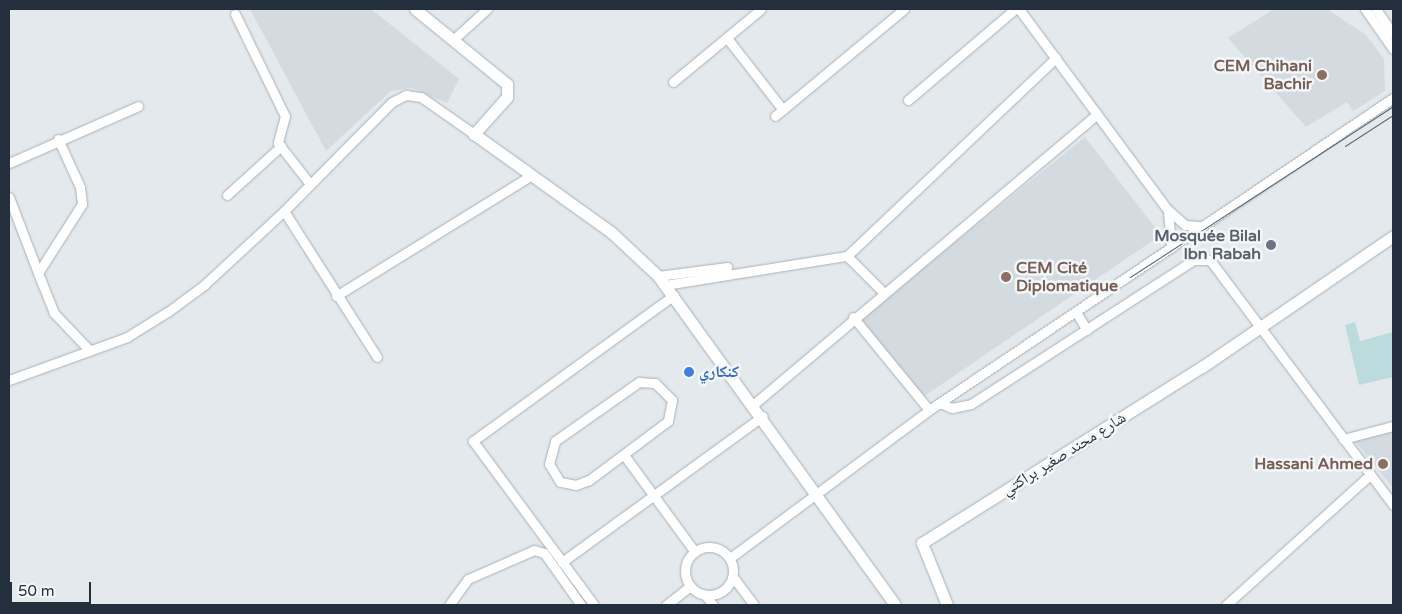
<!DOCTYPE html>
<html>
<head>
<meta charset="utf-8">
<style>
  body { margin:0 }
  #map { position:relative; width:1402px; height:614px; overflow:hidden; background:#e3e9ec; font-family:"Varela Round","Noto Naskh Arabic",sans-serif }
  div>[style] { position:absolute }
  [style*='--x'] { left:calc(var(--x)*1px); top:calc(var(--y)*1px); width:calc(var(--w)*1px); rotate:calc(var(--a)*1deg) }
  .built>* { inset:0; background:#d4dbe0 }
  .green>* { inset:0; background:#bcdbdd }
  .roads { filter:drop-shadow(0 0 1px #a9b1b8) drop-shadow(0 0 1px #a9b1b8) }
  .minor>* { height:9px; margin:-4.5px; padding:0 4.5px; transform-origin:4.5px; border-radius:4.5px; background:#fff }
  .minor>.ring { margin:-4.5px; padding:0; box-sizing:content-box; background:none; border:9px solid #fff; border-radius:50% }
  .tertiary>* { height:11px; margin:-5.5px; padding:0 5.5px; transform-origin:5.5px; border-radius:5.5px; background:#fff }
  .tram>* { height:1px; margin:-0.5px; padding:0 0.5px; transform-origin:0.5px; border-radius:0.5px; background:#5d6a78 }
  .dots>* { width:14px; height:14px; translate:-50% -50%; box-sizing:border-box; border:2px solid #f3f7f9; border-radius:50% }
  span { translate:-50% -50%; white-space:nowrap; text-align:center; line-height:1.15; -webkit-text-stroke:5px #f3f7f9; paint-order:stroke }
  .education-label { font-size:16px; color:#785e54; font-weight:700 }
  .right { translate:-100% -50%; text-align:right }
  .left { translate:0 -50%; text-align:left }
  .worship-label { font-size:16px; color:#5b616d; font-weight:700 }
  .shop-label { font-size:16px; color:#366cbe; font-weight:700 }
  .street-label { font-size:16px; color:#232f3d }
  .frame { position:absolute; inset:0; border:10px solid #232f3d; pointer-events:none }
  .scale { position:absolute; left:10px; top:582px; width:81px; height:22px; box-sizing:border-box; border:2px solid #232f3d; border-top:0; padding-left:6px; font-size:15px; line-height:18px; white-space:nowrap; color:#232f3d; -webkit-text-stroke:4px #f3f7f9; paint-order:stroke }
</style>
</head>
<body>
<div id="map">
  <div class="built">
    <div style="clip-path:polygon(250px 9px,371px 9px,459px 79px,447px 103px,411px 88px,391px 91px,326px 151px)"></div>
    <div style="clip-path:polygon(1274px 9px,1327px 9px,1366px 35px,1384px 59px,1385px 91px,1353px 111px,1347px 102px,1306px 127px,1228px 38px)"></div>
    <div style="clip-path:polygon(1085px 137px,1161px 235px,920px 399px,860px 319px)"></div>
    <div style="clip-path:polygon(1393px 432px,1393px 488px,1354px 440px)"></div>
  </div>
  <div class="green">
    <div style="clip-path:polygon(1355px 322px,1360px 341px,1393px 332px,1393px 377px,1359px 385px,1345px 325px)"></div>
  </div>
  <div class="roads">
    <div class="minor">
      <div style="--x:1019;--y:9;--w:250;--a:53.5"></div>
      <div style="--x:1168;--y:210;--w:23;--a:41"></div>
      <div style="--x:1185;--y:225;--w:16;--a:4"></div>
      <div style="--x:1365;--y:9;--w:49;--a:55"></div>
      <div style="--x:1376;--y:9;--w:30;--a:56"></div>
      <div style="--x:235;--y:14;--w:114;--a:63.9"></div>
      <div style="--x:285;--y:116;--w:28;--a:105"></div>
      <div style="--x:278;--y:143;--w:52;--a:52"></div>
      <div style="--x:727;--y:38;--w:91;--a:52.1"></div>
      <div style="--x:454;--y:39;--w:45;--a:-42.3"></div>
      <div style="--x:673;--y:82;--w:114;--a:-39.7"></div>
      <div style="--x:908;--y:100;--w:140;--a:-40.4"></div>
      <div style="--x:775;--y:116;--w:168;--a:-39.7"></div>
      <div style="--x:58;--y:139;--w:53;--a:65.4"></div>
      <div style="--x:80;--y:187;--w:17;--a:83"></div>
      <div style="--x:82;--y:204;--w:82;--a:122.5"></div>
      <div style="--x:38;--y:273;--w:43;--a:68.2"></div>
      <div style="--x:54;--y:313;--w:52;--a:46.5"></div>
      <div style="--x:9;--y:163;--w:141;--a:-23.8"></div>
      <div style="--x:227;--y:195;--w:73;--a:-42.2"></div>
      <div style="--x:9;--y:197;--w:81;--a:69.1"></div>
      <div style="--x:284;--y:211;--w:173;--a:57.5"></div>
      <div style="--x:1168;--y:211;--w:37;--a:85"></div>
      <div style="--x:847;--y:256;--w:49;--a:45"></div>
      <div style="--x:658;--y:276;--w:70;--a:-7.4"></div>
      <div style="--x:665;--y:285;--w:184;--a:-9.1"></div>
      <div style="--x:847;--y:256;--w:288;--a:-43.5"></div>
      <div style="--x:336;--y:296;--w:228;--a:-31.7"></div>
      <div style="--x:1076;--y:312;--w:21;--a:59"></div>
      <div style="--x:853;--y:317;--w:120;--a:50.7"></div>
      <div style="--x:9;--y:380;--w:126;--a:-20"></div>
      <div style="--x:127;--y:337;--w:49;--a:-31.8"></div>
      <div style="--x:169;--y:311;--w:44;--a:-36.6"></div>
      <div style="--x:204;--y:285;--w:109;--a:-42.8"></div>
      <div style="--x:284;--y:211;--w:153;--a:-45.3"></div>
      <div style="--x:392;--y:102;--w:16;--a:-27"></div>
      <div style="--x:406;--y:95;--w:15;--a:8"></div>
      <div style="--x:421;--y:97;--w:65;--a:34.9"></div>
      <div style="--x:639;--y:382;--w:16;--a:4"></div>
      <div style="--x:655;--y:383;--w:24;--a:45"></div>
      <div style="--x:672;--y:400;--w:21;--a:101"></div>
      <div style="--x:668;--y:421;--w:99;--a:143.2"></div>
      <div style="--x:589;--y:480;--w:14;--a:159"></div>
      <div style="--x:576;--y:485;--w:16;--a:-169"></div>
      <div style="--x:560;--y:482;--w:21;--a:-121"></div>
      <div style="--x:549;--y:464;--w:24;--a:-75"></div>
      <div style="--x:555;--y:441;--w:103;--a:-35.1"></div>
      <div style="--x:940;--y:403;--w:13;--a:23"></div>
      <div style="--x:952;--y:408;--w:19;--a:-12"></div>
      <div style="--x:971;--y:404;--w:265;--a:-32.9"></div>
      <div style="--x:1194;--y:260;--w:16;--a:0"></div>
      <div style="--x:1210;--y:260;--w:306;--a:53.2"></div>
      <div style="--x:754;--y:404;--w:449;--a:-40.2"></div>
      <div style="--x:1343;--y:439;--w:52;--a:-14.6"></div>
      <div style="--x:624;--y:455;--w:120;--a:53.8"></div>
      <div class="ring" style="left:685px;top:547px;width:39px;height:39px"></div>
      <div style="--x:730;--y:558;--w:248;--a:-36.6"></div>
      <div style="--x:929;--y:410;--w:559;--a:-33.92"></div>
      <div style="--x:562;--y:562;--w:248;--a:-36"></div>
      <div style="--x:733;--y:577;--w:35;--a:53"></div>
      <div style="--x:706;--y:596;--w:11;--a:52"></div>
      <div style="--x:449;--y:605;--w:32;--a:-54"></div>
      <div style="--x:468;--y:579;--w:72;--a:-23.7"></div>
      <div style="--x:534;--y:550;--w:10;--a:17"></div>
      <div style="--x:544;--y:553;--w:64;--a:54.6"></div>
      <div style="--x:594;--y:605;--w:204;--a:-126.4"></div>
      <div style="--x:473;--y:441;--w:248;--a:-36"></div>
      <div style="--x:666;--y:605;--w:31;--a:-38"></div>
      <div style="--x:1226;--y:605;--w:194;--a:-42.1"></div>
    </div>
    <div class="tertiary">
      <div style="--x:415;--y:9;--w:119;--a:39.2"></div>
      <div style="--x:507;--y:84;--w:13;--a:90"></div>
      <div style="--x:507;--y:97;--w:50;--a:131.7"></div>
      <div style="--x:474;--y:134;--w:168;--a:35.6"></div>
      <div style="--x:611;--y:232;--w:64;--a:43.1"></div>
      <div style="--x:658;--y:276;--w:405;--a:54.2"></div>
      <div style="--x:947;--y:605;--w:67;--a:-112"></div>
      <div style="--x:922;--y:543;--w:331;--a:-32.2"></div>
      <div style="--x:1202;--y:367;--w:232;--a:-34.4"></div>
    </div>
  </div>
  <div class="tram">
    <div style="--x:1345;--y:146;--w:57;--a:-32.9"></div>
    <div style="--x:1130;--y:277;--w:314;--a:-33"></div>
  </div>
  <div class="dots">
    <div style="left:1322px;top:75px;background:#8d6e63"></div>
    <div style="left:1271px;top:245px;background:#6b7280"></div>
    <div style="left:1006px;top:277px;background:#8d6e63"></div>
    <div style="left:689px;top:372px;background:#3f7fe0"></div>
    <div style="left:1383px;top:464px;background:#8d6e63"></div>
  </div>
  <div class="education-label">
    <span class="right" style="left:1312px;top:75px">CEM Chihani<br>Bachir</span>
    <span class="left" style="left:1016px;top:277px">CEM Cité<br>Diplomatique</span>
    <span class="right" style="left:1373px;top:464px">Hassani Ahmed</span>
  </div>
  <div class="worship-label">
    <span class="right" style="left:1261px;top:245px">Mosquée Bilal<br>Ibn Rabah</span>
  </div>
  <div class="shop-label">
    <span class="left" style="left:699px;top:372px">كنكاري</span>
  </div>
  <div class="street-label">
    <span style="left:1064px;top:454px;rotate:-32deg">شارع محند صغير براكتي</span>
  </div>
  <div class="frame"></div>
  <div class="scale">50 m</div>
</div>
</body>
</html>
